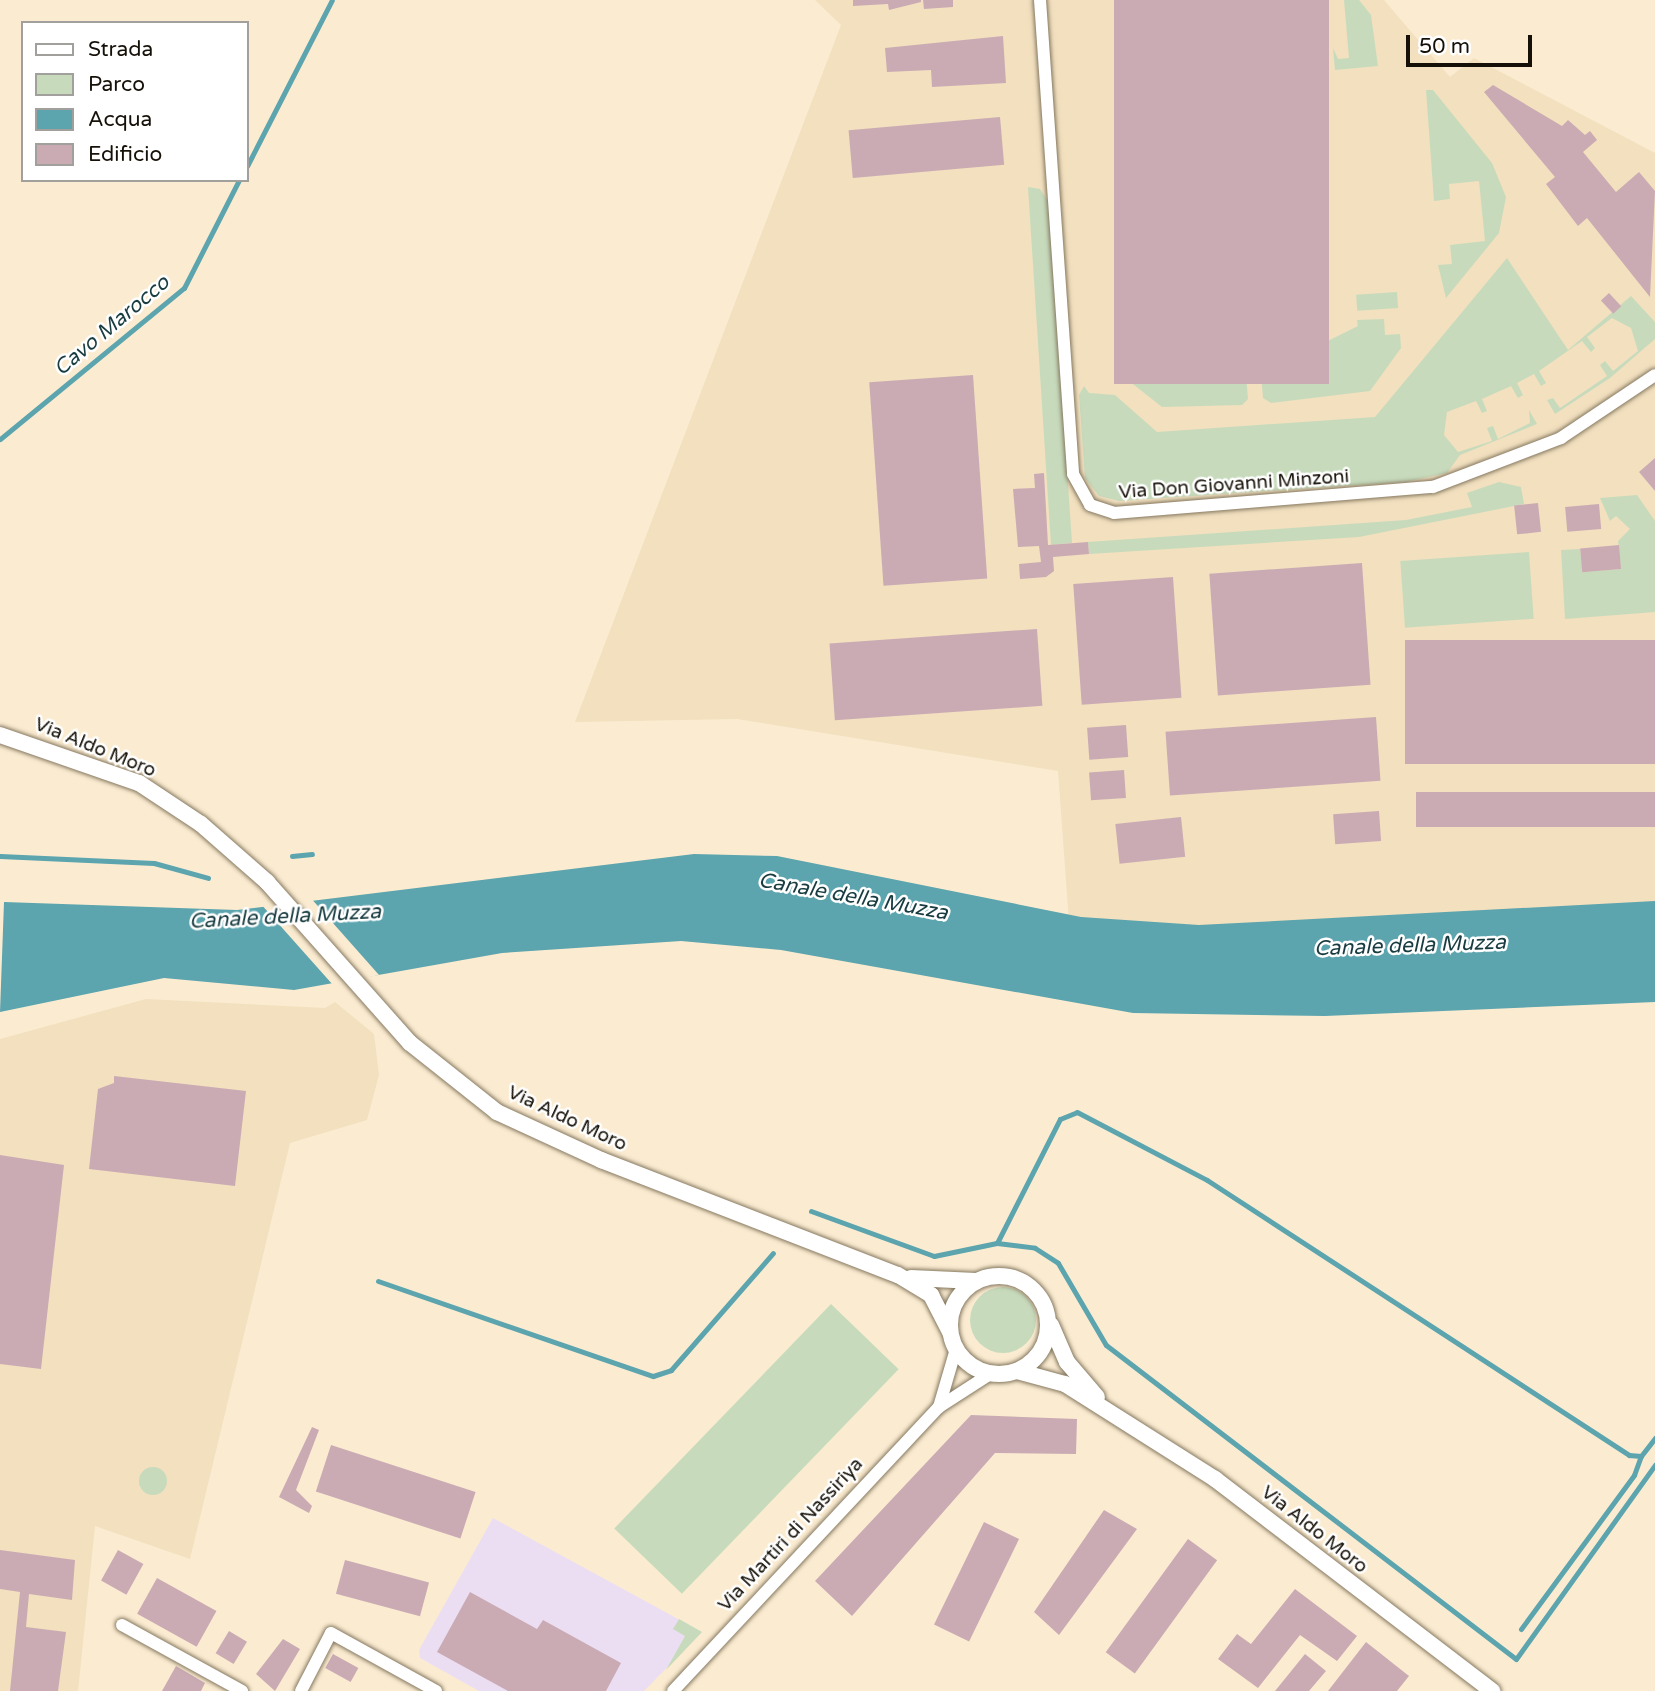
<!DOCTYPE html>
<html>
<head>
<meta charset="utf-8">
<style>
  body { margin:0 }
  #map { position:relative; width:1655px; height:1691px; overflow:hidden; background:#fbecd1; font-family:"Varela Round",sans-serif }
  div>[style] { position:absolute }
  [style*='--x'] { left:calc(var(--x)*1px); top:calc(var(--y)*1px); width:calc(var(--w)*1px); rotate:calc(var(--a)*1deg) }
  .commercial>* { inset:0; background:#ebdef2 }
  .built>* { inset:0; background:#f2e0bf }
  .green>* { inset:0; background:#c7dbbc; transform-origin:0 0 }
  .round { border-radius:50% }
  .water>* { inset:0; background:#5ca4ae }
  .pier>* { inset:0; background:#fbecd1 }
  .stream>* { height:5px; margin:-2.5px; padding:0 2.5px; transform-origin:2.5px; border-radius:2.5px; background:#5ca4ae }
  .building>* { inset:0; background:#caabb4; transform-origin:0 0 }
  .roads { filter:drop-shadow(0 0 2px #857860) drop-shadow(0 0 2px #857860) }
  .minor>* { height:12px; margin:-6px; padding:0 6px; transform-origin:6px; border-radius:6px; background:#fff }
  .tertiary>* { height:16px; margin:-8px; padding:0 8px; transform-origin:8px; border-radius:8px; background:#fff }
  .tertiary>.ring { margin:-8px; padding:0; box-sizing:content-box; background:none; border:16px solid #fff; border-radius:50% }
  span { translate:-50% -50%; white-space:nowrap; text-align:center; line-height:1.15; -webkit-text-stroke:5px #fff; paint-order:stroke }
  .street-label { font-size:19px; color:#161108 }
  .water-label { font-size:21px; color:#193c41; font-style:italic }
  .legend { position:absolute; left:21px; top:21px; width:228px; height:161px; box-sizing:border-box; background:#fff; border:2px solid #a2a09c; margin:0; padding:9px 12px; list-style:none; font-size:21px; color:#161108 }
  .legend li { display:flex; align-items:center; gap:14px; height:35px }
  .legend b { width:35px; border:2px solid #a2a09c }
  .scale { position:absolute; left:1406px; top:35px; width:126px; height:32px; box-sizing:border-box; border:4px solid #161108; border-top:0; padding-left:9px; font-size:21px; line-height:24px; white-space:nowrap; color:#161108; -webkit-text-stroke:5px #fff; paint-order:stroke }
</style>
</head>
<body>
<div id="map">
  <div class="commercial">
    <div style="clip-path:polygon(493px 1518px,702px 1632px,644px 1691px,479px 1691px,420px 1658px,419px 1650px)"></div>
  </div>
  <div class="built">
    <div style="clip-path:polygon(815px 0,1384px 0,1450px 77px,1474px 58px,1655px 153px,1655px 923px,1070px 936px,1058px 771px,737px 719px,575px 722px,841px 25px)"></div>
    <div style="clip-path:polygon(146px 999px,325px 1008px,335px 1002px,374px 1034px,379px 1075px,367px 1120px,290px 1143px,190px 1559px,95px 1526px,78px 1691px,0 1691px,0 1039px)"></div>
  </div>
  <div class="green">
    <div style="clip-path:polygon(1344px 0,1359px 0,1371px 15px,1378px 66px,1335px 70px,1333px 48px,1338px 59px,1349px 58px)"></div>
    <div style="clip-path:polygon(1426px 90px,1433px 90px,1492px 163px,1506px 197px,1499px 233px,1446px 298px,1438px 265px,1452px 264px,1450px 245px,1485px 241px,1479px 181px,1449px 184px,1450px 199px,1434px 201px)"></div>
    <div style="clip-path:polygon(1028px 187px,1040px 189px,1049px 203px,1072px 543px,1051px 545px)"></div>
    <div style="clip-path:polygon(1507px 258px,1568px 350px,1631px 296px,1655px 322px,1655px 339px,1610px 378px,1555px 414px,1547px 400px,1553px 398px,1560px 408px,1607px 376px,1600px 365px,1605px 361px,1613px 371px,1638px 351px,1631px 328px,1612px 318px,1587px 337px,1595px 348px,1591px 352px,1582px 341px,1539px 371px,1546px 383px,1541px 386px,1534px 374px,1517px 383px,1523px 395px,1518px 398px,1511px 386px,1482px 399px,1487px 411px,1482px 413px,1476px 401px,1447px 412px,1444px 435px,1458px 452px,1492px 441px,1487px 428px,1493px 426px,1498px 439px,1530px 423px,1529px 410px,1537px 424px,1460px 455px,1447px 473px,1406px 482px,1119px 501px,1099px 496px,1085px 478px,1079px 395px,1084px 386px,1089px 393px,1115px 395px,1157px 432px,1375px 417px)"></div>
    <div style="left:1397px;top:292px;width:16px;height:41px;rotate:86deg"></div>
    <div style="clip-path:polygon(1384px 319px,1385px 335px,1400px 334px,1401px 348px,1370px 391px,1271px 403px,1263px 398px,1261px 374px,1358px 326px,1357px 320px)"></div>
    <div style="clip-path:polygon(1121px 359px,1143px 359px,1145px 382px,1246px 375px,1248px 399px,1242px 405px,1162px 407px,1129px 381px)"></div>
    <div style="clip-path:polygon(1499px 482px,1521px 487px,1524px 504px,1359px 537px,1089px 554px,1088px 542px,1406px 520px,1472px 507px,1467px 493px)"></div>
    <div style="clip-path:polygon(1637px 495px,1655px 521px,1655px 612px,1565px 619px,1561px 550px,1580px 549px,1583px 572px,1621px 569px,1618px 541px,1630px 529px,1616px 516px,1610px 521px,1600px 498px)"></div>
    <div style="left:1529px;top:552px;width:67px;height:129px;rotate:86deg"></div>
    <div class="round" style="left:970px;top:1287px;width:66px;height:66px"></div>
    <div style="left:831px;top:1304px;width:94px;height:312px;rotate:44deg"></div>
    <div class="round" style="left:139px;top:1467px;width:28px;height:28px"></div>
    <div style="clip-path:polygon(679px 1619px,702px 1632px,666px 1670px,685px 1636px,673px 1629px)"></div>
  </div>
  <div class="water">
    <div style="clip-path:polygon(694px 854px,777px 856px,1081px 917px,1199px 925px,1655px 901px,1655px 1002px,1325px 1016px,1133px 1013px,781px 950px,681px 941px,502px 953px,294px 990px,164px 978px,0 1012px,4px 902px,237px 910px)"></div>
  </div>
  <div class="pier">
    <div style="clip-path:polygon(309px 896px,379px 975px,333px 985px,260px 903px)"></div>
  </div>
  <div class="stream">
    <div style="--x:247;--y:166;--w:186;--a:-62.9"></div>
    <div style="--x:0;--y:439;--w:238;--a:-39.4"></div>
    <div style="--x:184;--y:288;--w:121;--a:-63"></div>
    <div style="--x:0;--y:856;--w:154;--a:2.6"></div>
    <div style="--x:154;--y:863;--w:56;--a:15.5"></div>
    <div style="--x:292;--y:856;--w:20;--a:-6"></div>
    <div style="--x:811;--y:1211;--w:131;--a:20.1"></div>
    <div style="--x:934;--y:1256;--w:64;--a:-11.7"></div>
    <div style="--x:997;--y:1243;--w:139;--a:-63.1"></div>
    <div style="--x:1060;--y:1119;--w:18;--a:-22"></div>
    <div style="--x:1077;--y:1112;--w:147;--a:27.6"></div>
    <div style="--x:1207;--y:1180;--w:504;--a:33.09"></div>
    <div style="--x:1629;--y:1455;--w:12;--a:5"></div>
    <div style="--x:1641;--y:1456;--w:23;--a:-52"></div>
    <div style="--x:997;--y:1243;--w:38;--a:7"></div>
    <div style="--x:1035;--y:1248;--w:27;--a:33"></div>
    <div style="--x:1058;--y:1263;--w:95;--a:59.7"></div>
    <div style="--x:1106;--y:1345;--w:516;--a:37.45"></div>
    <div style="--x:1516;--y:1659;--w:239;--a:-54.4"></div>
    <div style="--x:378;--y:1281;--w:291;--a:19.1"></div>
    <div style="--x:653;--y:1376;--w:19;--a:-18"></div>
    <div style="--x:671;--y:1370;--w:155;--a:-48.9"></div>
    <div style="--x:1521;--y:1629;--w:191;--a:-53.7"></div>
    <div style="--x:1634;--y:1475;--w:20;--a:-70"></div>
  </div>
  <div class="building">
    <div style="clip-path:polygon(853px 0,921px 0,921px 2px,889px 10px,888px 4px,853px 6px)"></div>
    <div style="clip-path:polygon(923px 0,953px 0,953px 7px,924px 9px)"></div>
    <div style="left:1114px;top:0;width:215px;height:384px"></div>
    <div style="clip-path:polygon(1003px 36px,1006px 83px,932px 87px,931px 70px,887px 72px,885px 48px)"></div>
    <div style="clip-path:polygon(1493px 85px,1562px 126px,1568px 120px,1585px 135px,1590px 131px,1597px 140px,1583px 152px,1616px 192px,1639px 172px,1655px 191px,1650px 297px,1587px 218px,1578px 226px,1546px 184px,1555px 177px,1484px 92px)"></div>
    <div style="left:1000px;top:117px;width:48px;height:152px;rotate:85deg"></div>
    <div style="left:1609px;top:293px;width:18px;height:11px;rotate:47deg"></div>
    <div style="left:973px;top:375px;width:204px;height:104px;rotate:86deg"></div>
    <div style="clip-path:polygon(1655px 458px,1655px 491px,1639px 472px)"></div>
    <div style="clip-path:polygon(1044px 473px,1048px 545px,1088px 542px,1089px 554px,1053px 557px,1054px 571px,1046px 577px,1020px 579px,1019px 564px,1041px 562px,1039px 546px,1018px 547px,1013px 489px,1035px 488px,1034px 474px)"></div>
    <div style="left:1538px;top:503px;width:29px;height:24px;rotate:84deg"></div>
    <div style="left:1599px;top:504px;width:25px;height:34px;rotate:85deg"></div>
    <div style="left:1619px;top:545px;width:24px;height:39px;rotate:85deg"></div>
    <div style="left:1362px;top:563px;width:122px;height:153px;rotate:86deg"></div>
    <div style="left:1173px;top:577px;width:121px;height:100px;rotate:86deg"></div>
    <div style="left:1037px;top:629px;width:77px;height:208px;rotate:86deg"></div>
    <div style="left:1655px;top:640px;width:124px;height:250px;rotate:90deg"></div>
    <div style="left:1376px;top:717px;width:64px;height:211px;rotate:86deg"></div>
    <div style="left:1126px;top:725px;width:32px;height:39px;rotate:86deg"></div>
    <div style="left:1124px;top:770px;width:28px;height:35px;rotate:86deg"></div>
    <div style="left:1655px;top:792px;width:35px;height:239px;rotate:90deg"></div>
    <div style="left:1379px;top:811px;width:30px;height:46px;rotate:86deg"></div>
    <div style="left:1181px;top:817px;width:40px;height:66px;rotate:84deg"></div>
    <div style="clip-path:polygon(114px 1076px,246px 1091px,235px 1186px,89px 1169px,98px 1089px,114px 1083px)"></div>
    <div style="clip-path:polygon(0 1155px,64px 1165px,41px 1369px,0 1364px)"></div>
    <div style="clip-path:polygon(971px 1415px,1077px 1419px,1076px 1454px,995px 1453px,852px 1616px,815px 1581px)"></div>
    <div style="clip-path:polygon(312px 1427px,319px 1430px,296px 1490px,312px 1506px,309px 1513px,279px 1497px)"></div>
    <div style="left:331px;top:1445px;width:152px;height:49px;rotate:18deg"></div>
    <div style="clip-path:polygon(1104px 1510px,1137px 1529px,1059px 1635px,1034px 1612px)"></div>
    <div style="left:984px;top:1522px;width:39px;height:114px;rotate:26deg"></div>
    <div style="left:1188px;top:1539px;width:36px;height:140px;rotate:36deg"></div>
    <div style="clip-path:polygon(0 1550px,75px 1560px,72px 1600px,29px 1594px,26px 1627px,66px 1632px,58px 1691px,10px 1691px,20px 1592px,0 1589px)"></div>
    <div style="left:118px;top:1550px;width:29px;height:35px;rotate:29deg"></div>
    <div style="left:345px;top:1560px;width:87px;height:35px;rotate:15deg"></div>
    <div style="left:157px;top:1578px;width:68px;height:41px;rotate:29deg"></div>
    <div style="clip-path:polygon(1295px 1589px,1357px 1636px,1337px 1661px,1300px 1635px,1258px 1688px,1218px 1659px,1237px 1634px,1251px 1644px)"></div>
    <div style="clip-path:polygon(470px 1592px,537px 1629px,543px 1620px,621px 1663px,606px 1691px,508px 1691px,437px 1652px)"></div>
    <div style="left:229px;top:1631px;width:21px;height:26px;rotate:31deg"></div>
    <div style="clip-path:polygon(283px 1639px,300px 1649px,275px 1691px,256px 1674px)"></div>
    <div style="clip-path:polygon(1366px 1642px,1409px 1676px,1397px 1691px,1328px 1691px)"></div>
    <div style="left:333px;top:1654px;width:29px;height:16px;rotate:29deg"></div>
    <div style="clip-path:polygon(1305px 1654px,1326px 1671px,1309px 1691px,1275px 1691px)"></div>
    <div style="clip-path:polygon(176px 1666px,205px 1683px,201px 1691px,162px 1691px)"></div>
  </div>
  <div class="roads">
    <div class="minor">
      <div style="--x:1040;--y:0;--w:475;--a:86"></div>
      <div style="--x:1073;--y:474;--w:35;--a:61"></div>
      <div style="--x:1090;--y:505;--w:25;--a:18"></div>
      <div style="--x:1114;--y:513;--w:320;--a:-4.7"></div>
      <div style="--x:1433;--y:487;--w:137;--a:-20.9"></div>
      <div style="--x:1561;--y:438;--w:113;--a:-33.8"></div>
      <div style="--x:939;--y:1407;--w:60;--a:-73.7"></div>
      <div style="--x:122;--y:1625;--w:137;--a:28.8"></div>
      <div style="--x:301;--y:1691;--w:65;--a:-62.7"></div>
      <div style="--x:331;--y:1633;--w:120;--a:28.9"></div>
      <div style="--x:673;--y:1691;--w:389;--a:-46.9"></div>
      <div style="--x:939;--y:1407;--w:61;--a:-32.9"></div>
    </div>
    <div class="tertiary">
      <div style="--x:0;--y:735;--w:147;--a:19.1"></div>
      <div style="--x:139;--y:783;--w:74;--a:33.5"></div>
      <div style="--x:201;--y:824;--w:88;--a:41.3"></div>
      <div style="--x:267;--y:882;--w:215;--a:48.4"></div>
      <div style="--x:410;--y:1043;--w:111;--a:38.4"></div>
      <div style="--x:497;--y:1112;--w:115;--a:24.8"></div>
      <div style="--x:601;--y:1160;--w:318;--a:21.2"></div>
      <div style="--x:898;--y:1275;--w:39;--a:31"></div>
      <div style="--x:931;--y:1295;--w:42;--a:62.8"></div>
      <div class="ring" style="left:950px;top:1276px;width:82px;height:82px"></div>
      <div style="--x:911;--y:1278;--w:65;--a:2.6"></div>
      <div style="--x:1051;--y:1325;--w:40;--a:66.6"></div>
      <div style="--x:1067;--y:1362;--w:46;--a:49.4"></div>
      <div style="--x:1017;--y:1371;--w:50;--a:15.2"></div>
      <div style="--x:1065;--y:1384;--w:178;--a:32.3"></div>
      <div style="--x:1215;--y:1479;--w:349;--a:37.4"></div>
    </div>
  </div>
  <div class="street-label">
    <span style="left:1234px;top:485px;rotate:-4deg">Via Don Giovanni Minzoni</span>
    <span style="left:95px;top:748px;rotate:22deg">Via Aldo Moro</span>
    <span style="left:567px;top:1119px;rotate:25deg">Via Aldo Moro</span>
    <span style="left:1314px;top:1530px;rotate:38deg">Via Aldo Moro</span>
    <span style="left:791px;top:1535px;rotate:-47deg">Via Martiri di Nassiriya</span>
  </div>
  <div class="water-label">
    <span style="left:112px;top:326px;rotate:-40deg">Cavo Marocco</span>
    <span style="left:853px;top:897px;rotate:10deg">Canale della Muzza</span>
    <span style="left:285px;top:917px;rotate:-3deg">Canale della Muzza</span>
    <span style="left:1410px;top:946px;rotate:-2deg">Canale della Muzza</span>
  </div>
  <ul class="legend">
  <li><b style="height:9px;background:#fff"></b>Strada</li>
  <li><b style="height:19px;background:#c7dbbc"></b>Parco</li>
  <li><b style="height:19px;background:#5ca4ae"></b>Acqua</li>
  <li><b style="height:19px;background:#caabb4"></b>Edificio</li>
  </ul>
  <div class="scale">50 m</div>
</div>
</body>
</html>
